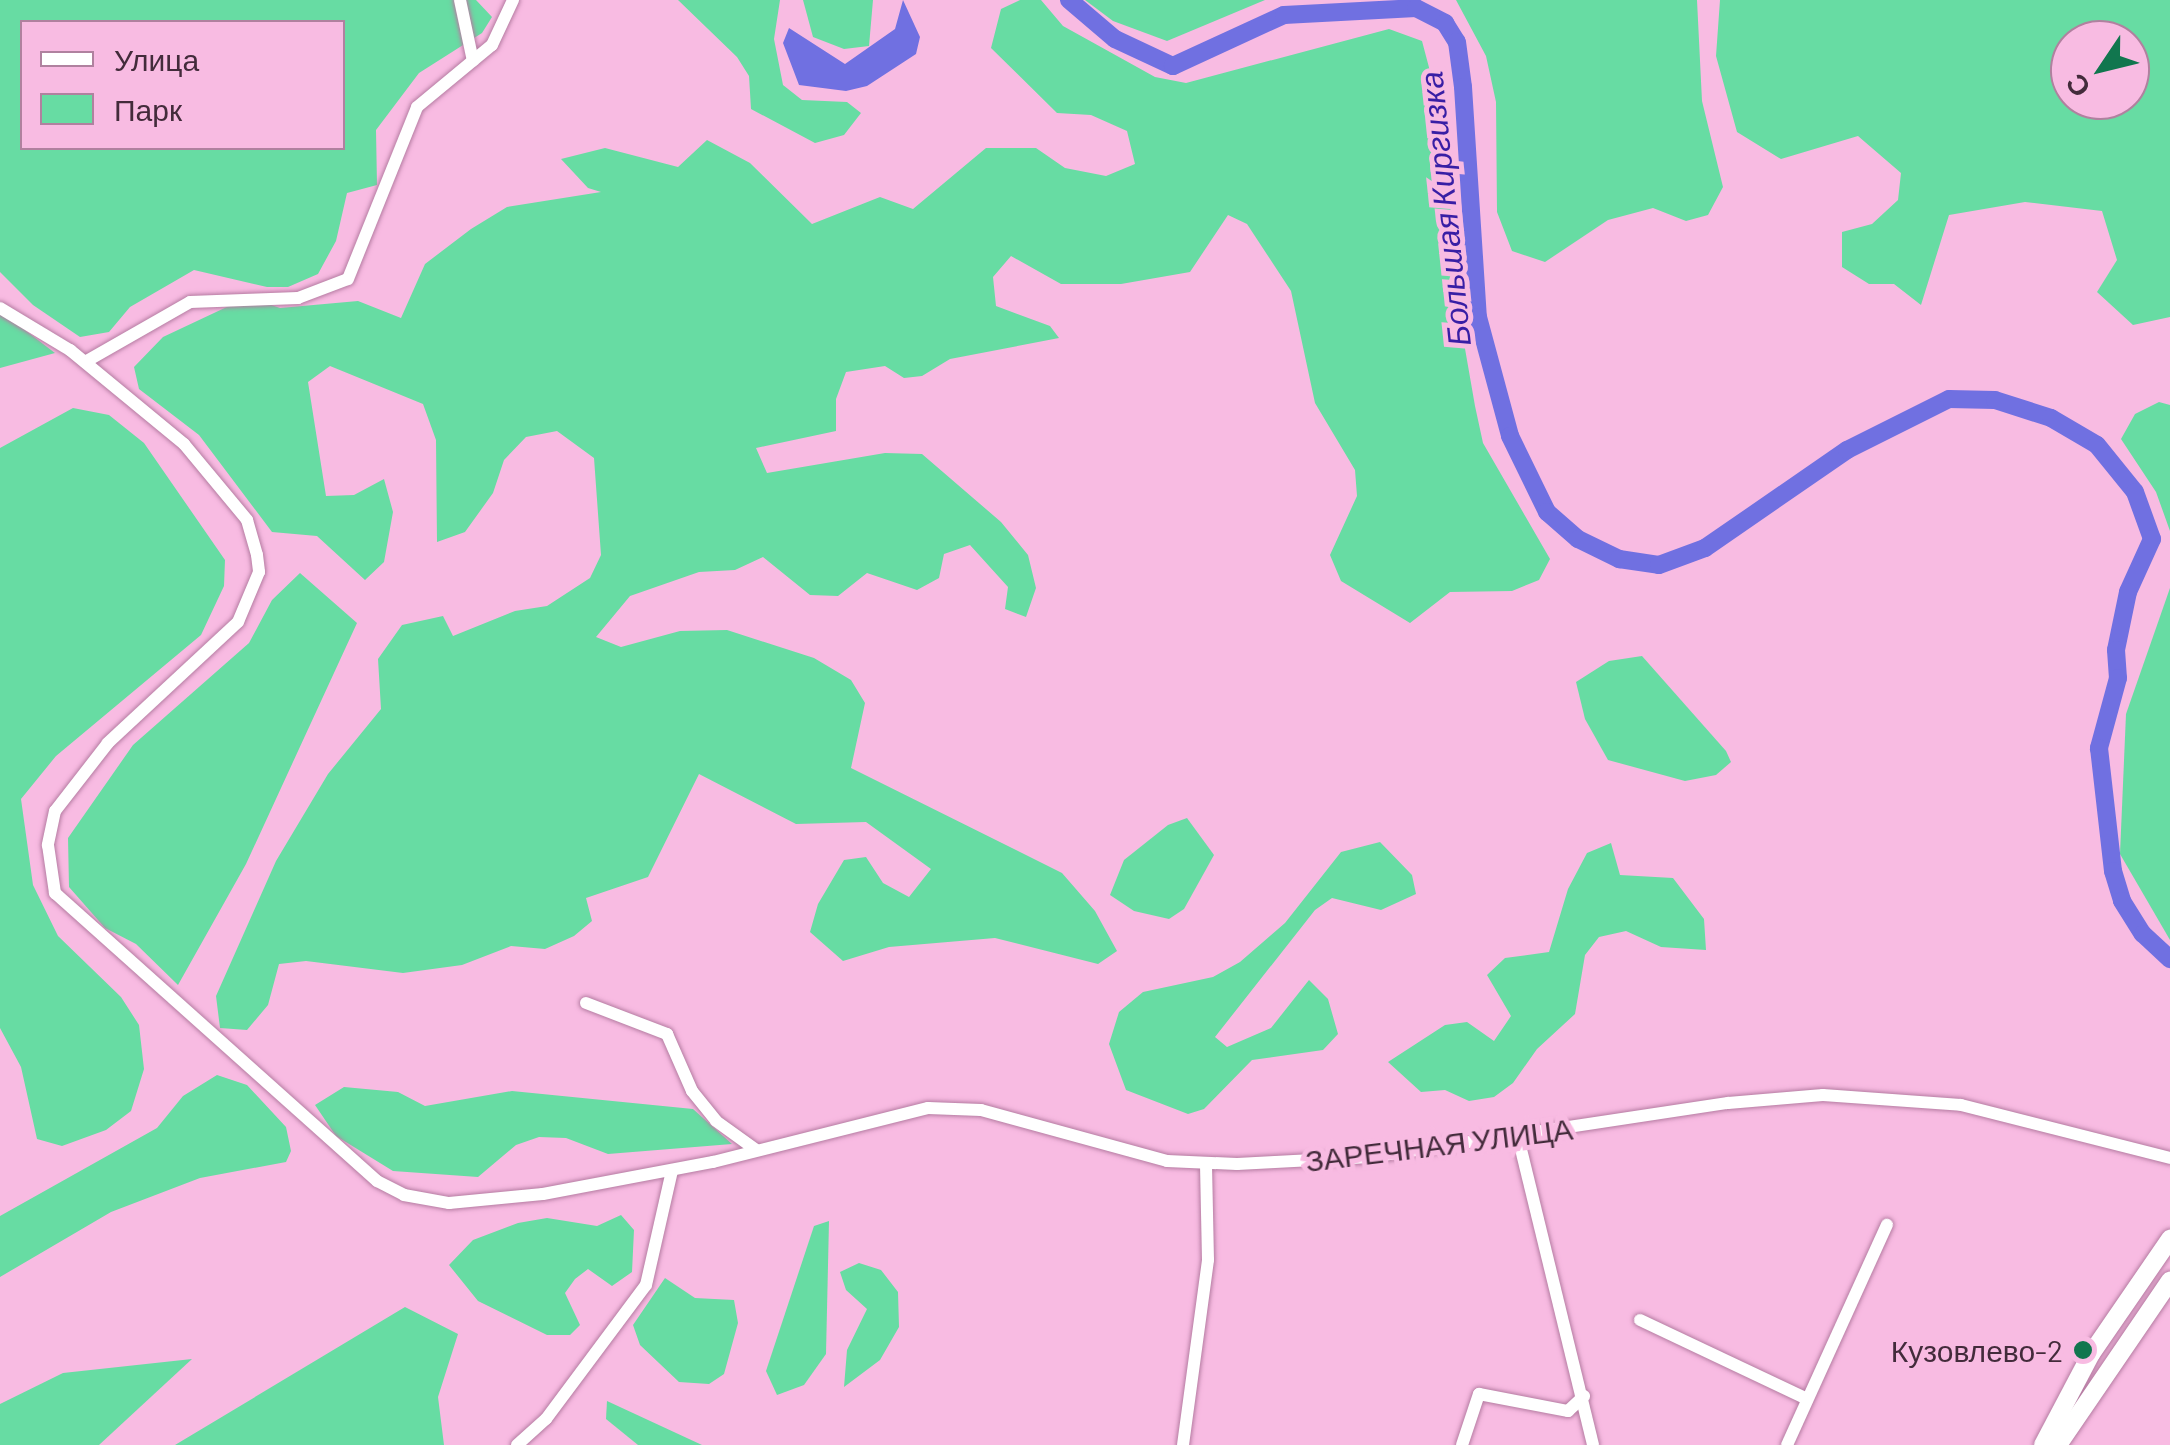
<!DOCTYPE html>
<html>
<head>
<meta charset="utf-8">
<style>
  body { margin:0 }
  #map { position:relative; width:2170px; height:1445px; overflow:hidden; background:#f8bbe2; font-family:Barlow,sans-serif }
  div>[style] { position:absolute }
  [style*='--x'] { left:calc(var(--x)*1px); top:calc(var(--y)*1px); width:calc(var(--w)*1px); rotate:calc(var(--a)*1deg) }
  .green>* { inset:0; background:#67dca3 }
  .water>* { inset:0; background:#7070e1 }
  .river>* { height:18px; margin:-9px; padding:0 9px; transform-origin:9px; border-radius:9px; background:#7070e1 }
  .roads { filter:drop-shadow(0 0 2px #b57ca2) drop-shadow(0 0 2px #b57ca2) }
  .minor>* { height:12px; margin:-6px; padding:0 6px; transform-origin:6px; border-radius:6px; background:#fff }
  .secondary>* { height:18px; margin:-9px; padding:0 9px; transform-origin:9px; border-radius:9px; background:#fff }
  .dots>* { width:28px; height:28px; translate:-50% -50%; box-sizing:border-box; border:5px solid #f8bbe2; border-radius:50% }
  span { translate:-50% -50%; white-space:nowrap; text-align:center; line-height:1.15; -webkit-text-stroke:10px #f8bbe2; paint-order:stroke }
  .street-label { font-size:30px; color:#432b3b }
  .poi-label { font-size:30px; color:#432b3b }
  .right { translate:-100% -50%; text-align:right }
  .water-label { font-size:32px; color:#381ea5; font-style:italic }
  .legend { position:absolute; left:20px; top:20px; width:325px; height:130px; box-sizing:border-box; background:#f8bbe2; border:2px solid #b0819f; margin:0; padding:12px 18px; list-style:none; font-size:30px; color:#432b3b }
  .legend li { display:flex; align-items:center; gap:20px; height:50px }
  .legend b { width:50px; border:2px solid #b0819f }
  .north { position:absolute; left:2050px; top:20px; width:100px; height:100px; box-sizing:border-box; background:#f8bbe2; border:2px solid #b0819f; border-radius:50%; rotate:235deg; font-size:28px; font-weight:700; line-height:40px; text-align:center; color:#432b3b }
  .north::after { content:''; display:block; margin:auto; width:35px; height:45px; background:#11764e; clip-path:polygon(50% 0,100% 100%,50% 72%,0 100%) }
</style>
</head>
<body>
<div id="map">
  <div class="green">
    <div style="clip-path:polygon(evenodd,0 0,476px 0,492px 17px,482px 33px,419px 73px,376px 130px,377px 185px,347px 193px,336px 241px,318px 274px,288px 287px,267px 287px,194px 270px,130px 307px,109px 332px,80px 337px,33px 305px,0 272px,0 0,22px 22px,342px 22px,342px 148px,22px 148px,22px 22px)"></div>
    <div style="clip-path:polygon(678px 0,780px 0,774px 39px,783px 85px,802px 100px,847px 102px,861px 113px,844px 135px,815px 143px,751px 109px,749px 76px,737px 57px)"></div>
    <div style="clip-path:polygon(803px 0,873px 0,869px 46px,844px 49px,813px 37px)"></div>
    <div style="clip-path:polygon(1020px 0,1041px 0,1063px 26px,1155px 77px,1186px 83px,1389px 29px,1422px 41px,1449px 143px,1452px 274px,1475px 406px,1483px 443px,1550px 559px,1539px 580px,1512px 591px,1450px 592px,1410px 623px,1341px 581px,1330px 555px,1357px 496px,1355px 470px,1315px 403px,1291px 291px,1247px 224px,1228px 215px,1190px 272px,1121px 284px,1061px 284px,1011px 256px,993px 277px,996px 306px,1050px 326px,1059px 338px,950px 359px,922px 376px,904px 378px,885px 366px,846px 372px,836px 399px,836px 431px,756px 448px,767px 473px,885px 453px,922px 454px,1001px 522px,1028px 555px,1036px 588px,1026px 617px,1005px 609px,1008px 587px,970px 545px,944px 554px,939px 578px,917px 590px,867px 573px,838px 596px,810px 595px,763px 557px,735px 570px,699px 572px,630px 596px,596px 637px,621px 647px,680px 631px,727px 630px,814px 658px,851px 680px,865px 703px,851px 768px,1062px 873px,1095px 911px,1117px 951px,1098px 964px,995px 938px,889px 947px,843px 961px,810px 932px,818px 904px,844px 860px,866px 857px,883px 883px,909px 897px,931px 869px,866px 822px,796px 824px,699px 774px,648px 877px,586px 898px,592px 921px,574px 936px,545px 949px,511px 946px,462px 965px,403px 973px,306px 961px,279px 964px,268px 1005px,247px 1030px,220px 1028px,216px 996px,276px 861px,328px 774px,381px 709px,378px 659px,402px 625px,443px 616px,453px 636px,515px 611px,547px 606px,590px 578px,601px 555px,594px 458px,557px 431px,526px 437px,504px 460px,493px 493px,465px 532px,437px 542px,436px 440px,423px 404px,330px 366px,308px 382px,326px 496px,354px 495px,384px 479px,393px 512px,384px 562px,365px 580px,317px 536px,272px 532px,199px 435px,139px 389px,134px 367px,163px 337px,248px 297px,280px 308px,358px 301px,401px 318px,425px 264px,471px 229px,507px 207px,601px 192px,588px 188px,561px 159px,605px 148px,678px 167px,707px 140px,750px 163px,812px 224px,880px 197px,913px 209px,986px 148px,1036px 148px,1065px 168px,1106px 176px,1135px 164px,1127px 131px,1091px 115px,1057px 113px,991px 48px,1001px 9px)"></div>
    <div style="clip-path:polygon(1085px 0,1265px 0,1167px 41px,1113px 21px)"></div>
    <div style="clip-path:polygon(1456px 0,1697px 0,1702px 101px,1723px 187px,1708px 215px,1686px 221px,1653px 208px,1608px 220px,1545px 262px,1512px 251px,1497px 212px,1496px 102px,1486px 56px)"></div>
    <div style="clip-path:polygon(evenodd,1720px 0,2170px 0,2170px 317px,2133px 325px,2097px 292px,2117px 260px,2102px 211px,2025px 202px,1949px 215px,1921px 305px,1894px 284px,1869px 284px,1842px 267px,1842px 232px,1872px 224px,1898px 200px,1901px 173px,1858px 136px,1781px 159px,1737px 132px,1716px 56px,1720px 0,2070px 40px,2130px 40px,2130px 100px,2070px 100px,2070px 40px)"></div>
    <div style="clip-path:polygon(0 311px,55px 353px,0 368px)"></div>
    <div style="clip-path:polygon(2159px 402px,2170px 405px,2170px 531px,2156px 492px,2121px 439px,2135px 414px)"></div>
    <div style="clip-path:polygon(73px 408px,109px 415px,144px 443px,225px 560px,224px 586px,201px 635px,56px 756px,21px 799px,33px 885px,58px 936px,121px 997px,139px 1025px,144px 1069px,131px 1111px,106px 1130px,62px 1146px,37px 1139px,21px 1067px,0 1028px,0 448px)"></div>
    <div style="clip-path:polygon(300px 573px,357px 623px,246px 864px,178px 985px,136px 944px,105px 928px,69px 887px,68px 838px,133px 745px,249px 643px,272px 600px)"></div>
    <div style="clip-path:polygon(2170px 588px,2170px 940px,2120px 854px,2126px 714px)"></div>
    <div style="clip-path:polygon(1642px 656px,1726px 751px,1731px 762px,1716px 775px,1685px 781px,1608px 760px,1585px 719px,1576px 682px,1609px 661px)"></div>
    <div style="clip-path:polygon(1187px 818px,1214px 855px,1184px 909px,1169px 919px,1134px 911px,1110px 895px,1124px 860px,1168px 825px)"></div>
    <div style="clip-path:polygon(1380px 842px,1412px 875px,1416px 894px,1381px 910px,1332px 898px,1315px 910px,1215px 1037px,1227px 1047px,1271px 1028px,1309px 980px,1328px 999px,1338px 1034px,1323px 1050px,1252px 1060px,1204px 1109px,1188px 1114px,1126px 1090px,1109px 1044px,1119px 1012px,1143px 992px,1213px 977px,1240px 962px,1285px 923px,1341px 852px)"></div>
    <div style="clip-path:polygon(1611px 843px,1620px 875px,1673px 878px,1704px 919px,1706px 950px,1661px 947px,1626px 931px,1599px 937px,1585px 955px,1575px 1014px,1537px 1049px,1513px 1083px,1494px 1097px,1469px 1101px,1445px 1090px,1421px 1092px,1388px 1062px,1445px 1025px,1467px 1022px,1494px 1041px,1511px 1016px,1487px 975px,1505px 958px,1549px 952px,1568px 889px,1587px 853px)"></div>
    <div style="clip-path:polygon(217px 1075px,247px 1085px,286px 1127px,291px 1151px,286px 1162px,200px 1178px,111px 1212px,0 1277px,0 1216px,157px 1128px,183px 1096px)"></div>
    <div style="clip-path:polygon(344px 1087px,398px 1092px,425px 1106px,512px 1091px,693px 1109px,732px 1144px,608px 1154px,566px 1138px,539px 1137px,516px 1145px,478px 1177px,393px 1171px,336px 1136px,315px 1105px)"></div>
    <div style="clip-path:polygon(621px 1215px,634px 1230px,632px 1272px,612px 1286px,588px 1269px,575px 1279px,565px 1293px,580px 1325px,570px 1335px,547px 1335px,478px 1301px,449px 1265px,473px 1240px,518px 1223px,547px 1218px,597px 1226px)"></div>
    <div style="clip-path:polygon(829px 1221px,826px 1354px,804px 1385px,777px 1395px,766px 1371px,814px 1226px)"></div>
    <div style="clip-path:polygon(859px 1263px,881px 1270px,898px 1292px,899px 1327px,880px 1360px,844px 1387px,847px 1350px,867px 1309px,846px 1290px,840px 1272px)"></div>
    <div style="clip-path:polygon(665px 1278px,695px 1298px,734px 1300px,738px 1323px,724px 1374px,709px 1384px,679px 1382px,640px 1345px,633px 1325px)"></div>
    <div style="clip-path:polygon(405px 1307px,458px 1334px,438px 1397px,444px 1445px,175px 1445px)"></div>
    <div style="clip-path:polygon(192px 1359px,99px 1445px,0 1445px,0 1404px,63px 1373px)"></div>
    <div style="clip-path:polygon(607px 1401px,702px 1445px,638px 1445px,606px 1419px)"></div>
  </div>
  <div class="water">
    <div style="clip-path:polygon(903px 0,920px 37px,916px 54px,867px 86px,846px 91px,799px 85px,783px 43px,789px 28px,845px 64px,895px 29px)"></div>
  </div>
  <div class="river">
    <div style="--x:1069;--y:0;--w:60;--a:40.3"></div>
    <div style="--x:1115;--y:39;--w:64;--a:25"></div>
    <div style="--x:1173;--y:66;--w:122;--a:-24.7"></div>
    <div style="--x:1284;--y:15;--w:132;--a:-3"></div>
    <div style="--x:1416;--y:8;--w:33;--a:27"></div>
    <div style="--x:1445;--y:23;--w:22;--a:58"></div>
    <div style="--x:1457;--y:42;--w:45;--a:82.4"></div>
    <div style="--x:1463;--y:87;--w:230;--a:86.3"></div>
    <div style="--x:1478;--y:317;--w:123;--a:74.9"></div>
    <div style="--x:1510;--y:436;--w:85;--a:64"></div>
    <div style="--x:1547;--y:512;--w:41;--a:41.1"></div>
    <div style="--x:1578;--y:539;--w:46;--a:26"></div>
    <div style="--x:1619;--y:559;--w:40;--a:8.5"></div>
    <div style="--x:1659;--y:565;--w:49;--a:-20.3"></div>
    <div style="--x:1705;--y:548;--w:173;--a:-34.6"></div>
    <div style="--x:1847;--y:450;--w:114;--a:-26.6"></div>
    <div style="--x:1949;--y:399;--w:46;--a:1.2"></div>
    <div style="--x:1995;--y:400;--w:59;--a:17.8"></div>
    <div style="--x:2051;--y:418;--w:53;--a:30.4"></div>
    <div style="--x:2097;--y:445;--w:60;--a:51"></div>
    <div style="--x:2135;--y:492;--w:50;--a:70.1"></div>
    <div style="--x:2152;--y:539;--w:58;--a:114.4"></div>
    <div style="--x:2128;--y:592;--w:59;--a:101.7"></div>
    <div style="--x:2116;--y:650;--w:28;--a:86"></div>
    <div style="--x:2118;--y:678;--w:73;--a:105.2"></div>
    <div style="--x:2099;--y:748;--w:124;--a:83.5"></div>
    <div style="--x:2113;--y:871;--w:31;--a:73"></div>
    <div style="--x:2122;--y:901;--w:39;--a:58"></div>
    <div style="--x:2143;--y:934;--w:37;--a:43"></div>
  </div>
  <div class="roads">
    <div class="minor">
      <div style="--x:460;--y:0;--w:62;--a:78"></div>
      <div style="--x:0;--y:308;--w:82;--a:31"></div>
      <div style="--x:70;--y:350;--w:148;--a:39.5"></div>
      <div style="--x:184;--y:444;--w:99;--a:50.3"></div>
      <div style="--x:247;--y:520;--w:36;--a:74"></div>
      <div style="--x:257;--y:555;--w:17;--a:83"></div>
      <div style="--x:259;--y:572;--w:54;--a:112.8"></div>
      <div style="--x:238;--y:622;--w:178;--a:137.1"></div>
      <div style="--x:108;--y:743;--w:86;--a:127.9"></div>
      <div style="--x:55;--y:811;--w:35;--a:102"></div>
      <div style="--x:48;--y:845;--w:49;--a:81.7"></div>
      <div style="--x:55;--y:893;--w:432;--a:41.8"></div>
      <div style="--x:377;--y:1181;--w:30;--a:27"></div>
      <div style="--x:404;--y:1195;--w:46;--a:10.1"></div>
      <div style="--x:449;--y:1203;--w:94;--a:-5.5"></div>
      <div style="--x:543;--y:1194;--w:173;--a:-10.7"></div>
      <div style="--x:713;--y:1162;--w:222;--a:-14.1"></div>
      <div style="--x:928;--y:1108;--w:53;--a:2.2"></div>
      <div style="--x:981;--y:1110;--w:193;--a:15.3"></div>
      <div style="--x:1167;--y:1161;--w:70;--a:2.5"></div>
      <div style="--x:1237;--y:1164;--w:133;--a:-3"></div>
      <div style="--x:1370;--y:1157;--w:362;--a:-8.6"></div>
      <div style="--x:1728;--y:1103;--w:95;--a:-4.8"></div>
      <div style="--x:1823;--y:1095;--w:138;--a:4.1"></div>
      <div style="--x:1961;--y:1105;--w:216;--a:14.2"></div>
      <div style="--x:85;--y:362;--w:121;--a:-29.7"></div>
      <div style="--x:190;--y:302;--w:108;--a:-2.1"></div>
      <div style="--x:298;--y:298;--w:53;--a:-20.8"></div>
      <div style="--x:348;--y:279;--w:185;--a:-68.1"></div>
      <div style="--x:417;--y:107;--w:97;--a:-39.6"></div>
      <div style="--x:492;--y:45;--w:50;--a:-65"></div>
      <div style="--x:586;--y:1003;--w:87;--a:20.9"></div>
      <div style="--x:667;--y:1034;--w:62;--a:66.3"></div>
      <div style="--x:692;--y:1091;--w:38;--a:51"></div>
      <div style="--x:716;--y:1121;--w:49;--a:35.9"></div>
      <div style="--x:1518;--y:1137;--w:317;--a:76.3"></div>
      <div style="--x:1640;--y:1320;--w:183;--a:25.3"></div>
      <div style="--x:517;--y:1445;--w:39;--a:-42"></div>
      <div style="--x:546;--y:1419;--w:167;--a:-53.3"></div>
      <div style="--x:646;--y:1285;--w:117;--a:-77.2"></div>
      <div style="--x:1183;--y:1445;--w:187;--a:-82.3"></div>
      <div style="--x:1208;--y:1260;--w:96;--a:-91.2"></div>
      <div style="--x:1462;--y:1445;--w:54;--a:-71.6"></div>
      <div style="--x:1479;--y:1394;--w:91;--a:10.8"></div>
      <div style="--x:1568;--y:1411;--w:22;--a:-43"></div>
      <div style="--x:1787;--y:1445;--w:242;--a:-65.6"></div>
    </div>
    <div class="secondary">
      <div style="--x:2043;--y:1445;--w:103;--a:-62.2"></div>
      <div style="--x:2091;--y:1354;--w:140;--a:-55.5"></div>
      <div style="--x:2058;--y:1445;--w:199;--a:-55.7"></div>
    </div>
  </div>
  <div class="dots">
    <div style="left:2083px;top:1350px;background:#11764e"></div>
  </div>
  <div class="street-label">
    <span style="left:1439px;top:1144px;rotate:-7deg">ЗАРЕЧНАЯ УЛИЦА</span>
  </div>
  <div class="poi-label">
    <span class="right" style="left:2063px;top:1350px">Кузовлево-2</span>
  </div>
  <div class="water-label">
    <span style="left:1444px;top:209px;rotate:-96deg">Большая Киргизка</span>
  </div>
  <ul class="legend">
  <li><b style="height:12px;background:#fff"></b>Улица</li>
  <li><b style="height:28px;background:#67dca3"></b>Парк</li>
  </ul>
  <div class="north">С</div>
</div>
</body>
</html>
